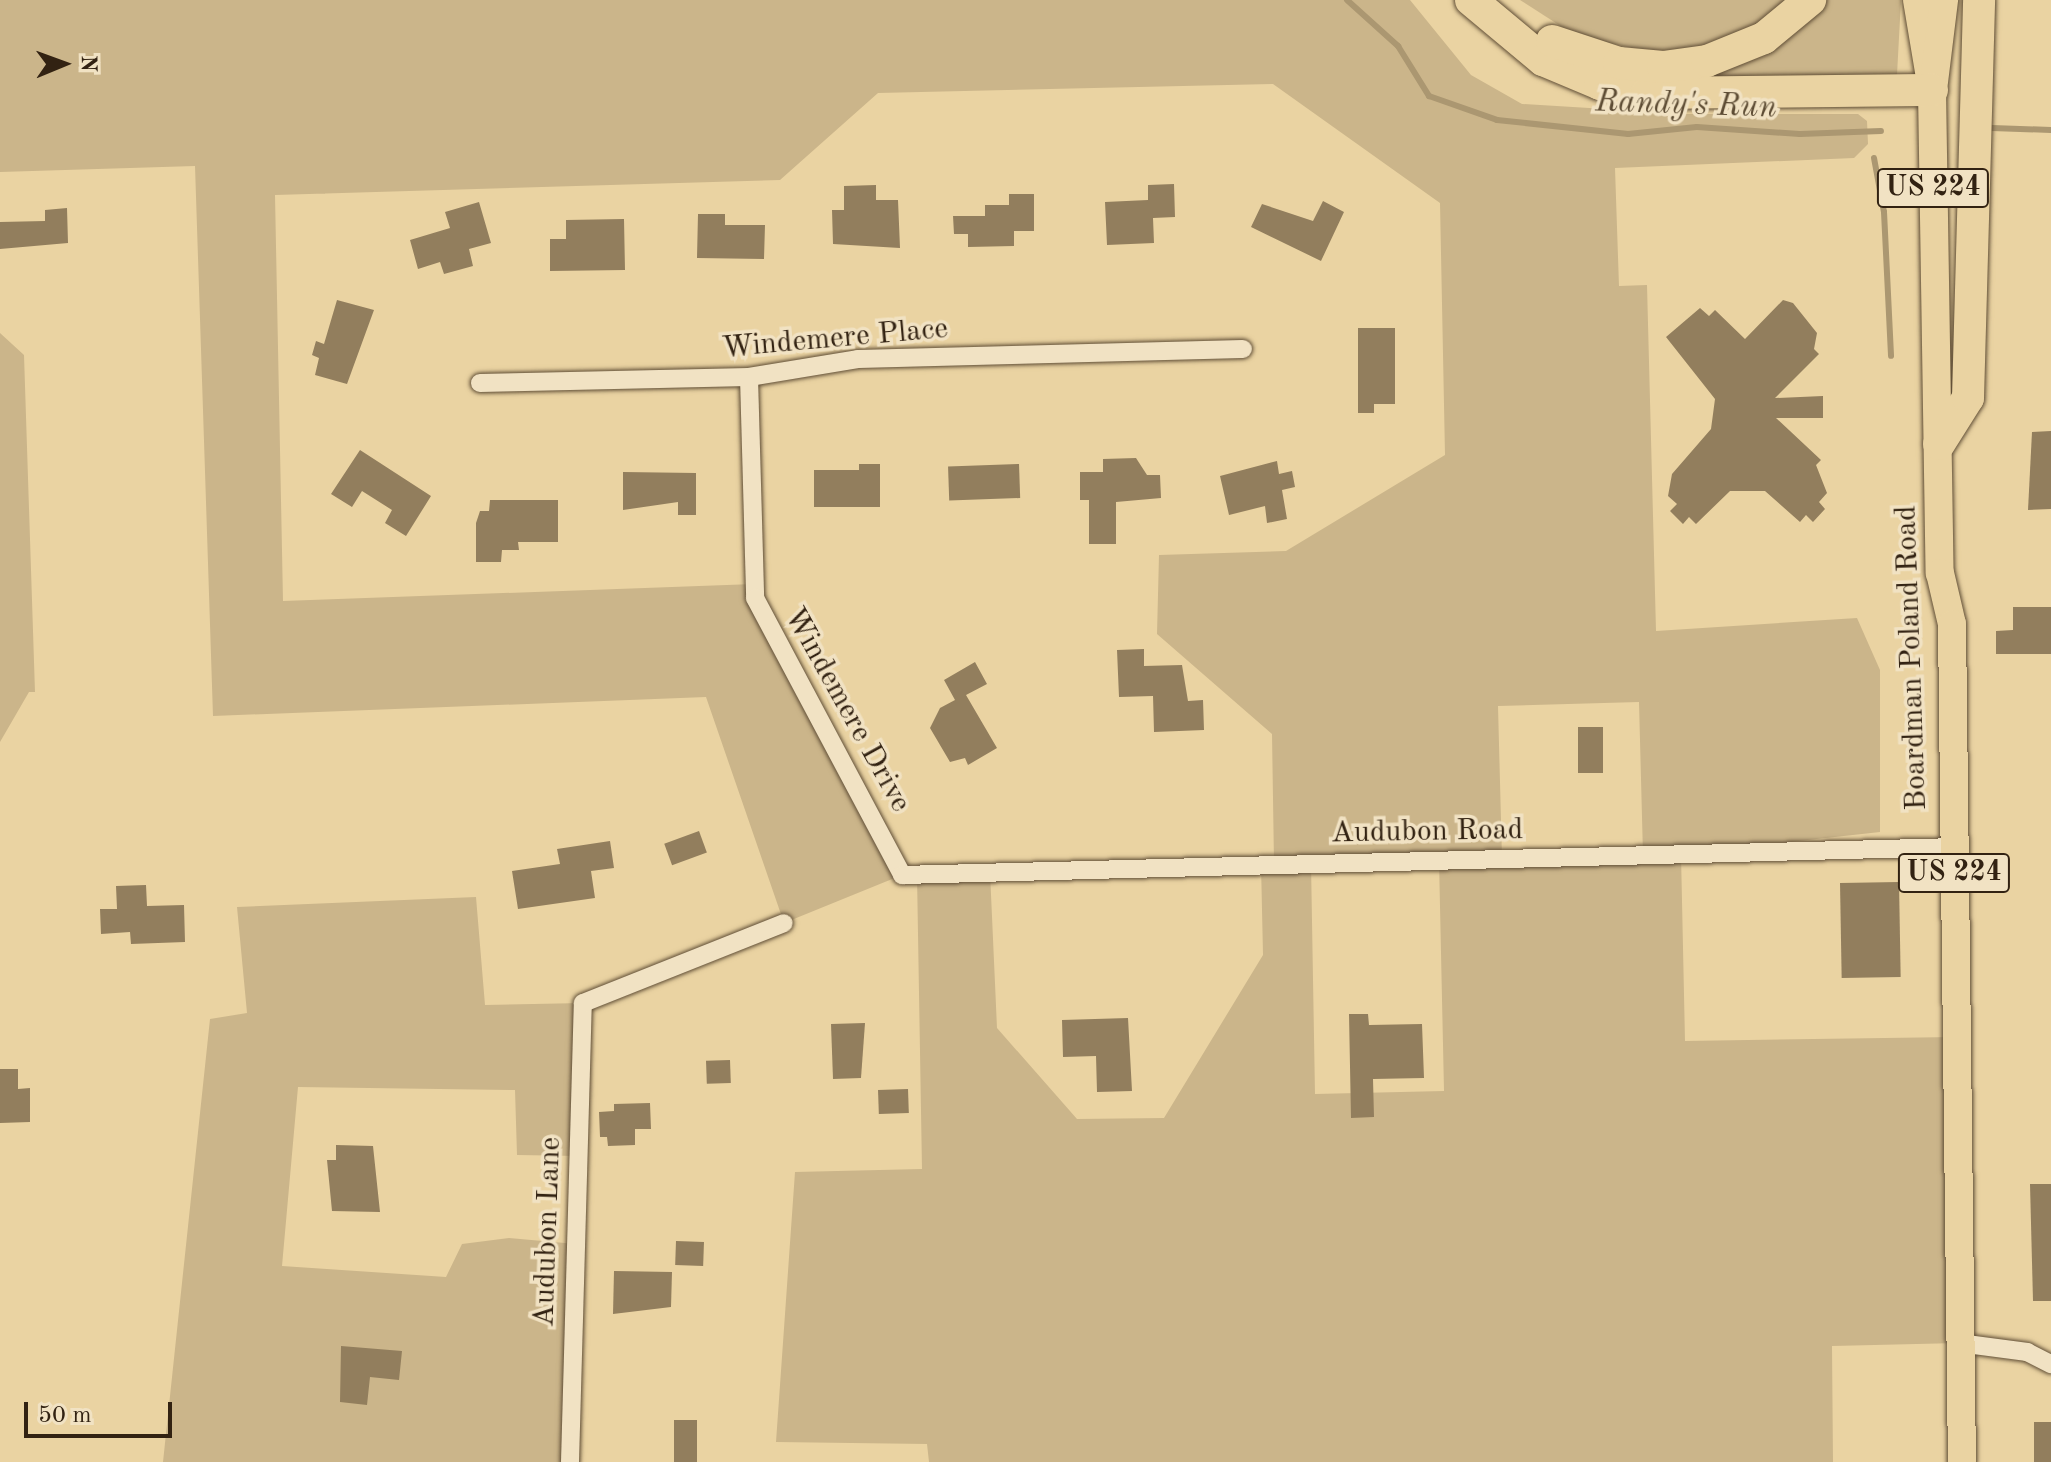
<!DOCTYPE html>
<html>
<head>
<meta charset="utf-8">
<style>
  body { margin:0 }
  #map { position:relative; width:2051px; height:1462px; overflow:hidden; background:#ead3a2; font-family:"Old Standard TT",serif }
  div>[style] { position:absolute }
  [style*='--x'] { left:calc(var(--x)*1px); top:calc(var(--y)*1px); width:calc(var(--w)*1px); rotate:calc(var(--a)*1deg) }
  .green>* { inset:0; background:#cbb58a }
  .stream>* { height:6px; margin:-3px; padding:0 3px; transform-origin:3px; border-radius:3px; background:#ab9771 }
  .building>* { inset:0; background:#927e5d; transform-origin:0 0 }
  .roads { filter:drop-shadow(0 0 2px #604e36) drop-shadow(0 0 2px #604e36) }
  .minor>* { height:18px; margin:-9px; padding:0 9px; transform-origin:9px; border-radius:9px; background:#f1e2c3 }
  .primary>* { height:28px; margin:-14px; padding:0 14px; transform-origin:14px; border-radius:14px; background:#ead3a2 }
  .motorway>* { height:32px; margin:-16px; padding:0 16px; transform-origin:16px; border-radius:16px; background:#ead3a2 }
  span { translate:-50% -50%; white-space:nowrap; text-align:center; line-height:1.15; -webkit-text-stroke:7px #f1e2c3; paint-order:stroke }
  .shield-label span { padding:2px 6px; background:#f1e2c3; border:2px solid; border-radius:6px; -webkit-text-stroke-width:0 }
  .shield-label { font-size:28px; color:#322212; font-weight:700 }
  .street-label { font-size:30px; color:#322212 }
  .water-label { font-size:32px; color:#5c4b33; font-style:italic }
  .north { position:absolute; left:24px; top:24px; width:80px; height:80px; -webkit-text-stroke:6px #f1e2c3; paint-order:stroke; rotate:89deg; font-size:22px; font-weight:700; line-height:32px; text-align:center; color:#322212 }
  .north::after { content:''; display:block; margin:auto; width:28px; height:36px; background:#322212; clip-path:polygon(50% 0,100% 100%,50% 72%,0 100%) }
  .scale { position:absolute; left:24px; top:1402px; width:148px; height:36px; box-sizing:border-box; border:4px solid #322212; border-top:0; padding-left:10px; font-size:24px; line-height:28px; white-space:nowrap; color:#322212; -webkit-text-stroke:6px #f1e2c3; paint-order:stroke }
</style>
</head>
<body>
<div id="map">
  <div class="green">
    <div style="clip-path:polygon(evenodd,0 0,1410px 0,1471px 75px,1522px 104px,1687px 114px,1858px 114px,1867px 121px,1868px 144px,1854px 158px,1615px 168px,1619px 286px,1647px 285px,1656px 631px,1857px 618px,1880px 670px,1880px 832px,1681px 854px,1685px 1041px,1955px 1037px,1959px 1343px,1832px 1346px,1833px 1462px,929px 1462px,927px 1444px,776px 1442px,795px 1172px,922px 1169px,917px 875px,990px 872px,997px 1028px,1077px 1119px,1164px 1118px,1263px 955px,1261px 864px,1274px 863px,1272px 734px,1157px 634px,1159px 555px,1286px 551px,1445px 455px,1440px 203px,1273px 84px,878px 93px,780px 180px,275px 195px,283px 601px,754px 584px,902px 875px,784px 923px,706px 697px,213px 716px,195px 166px,0 172px,0 0,1639px 702px,1643px 855px,1502px 858px,1498px 706px,1639px 702px,0 0,1439px 860px,1444px 1091px,1315px 1094px,1311px 863px,1439px 860px)"></div>
    <div style="clip-path:polygon(1520px 0,1792px 0,1735px 40px,1656px 53px,1576px 36px)"></div>
    <div style="clip-path:polygon(1827px 0,1901px 0,1897px 75px,1690px 84px,1815px 13px)"></div>
    <div style="clip-path:polygon(0 333px,24px 355px,35px 692px,29px 692px,0 742px)"></div>
    <div style="clip-path:polygon(476px 897px,485px 1005px,583px 1003px,579px 1156px,517px 1155px,515px 1090px,298px 1087px,282px 1266px,446px 1277px,462px 1244px,509px 1238px,576px 1244px,570px 1462px,163px 1462px,210px 1019px,247px 1013px,237px 907px)"></div>
  </div>
  <div class="stream">
    <div style="--x:1347;--y:0;--w:69;--a:42"></div>
    <div style="--x:1398;--y:46;--w:59;--a:58.2"></div>
    <div style="--x:1429;--y:96;--w:72;--a:19.4"></div>
    <div style="--x:1497;--y:120;--w:132;--a:6.1"></div>
    <div style="--x:1628;--y:134;--w:69;--a:-5.8"></div>
    <div style="--x:1697;--y:127;--w:103;--a:3.9"></div>
    <div style="--x:1800;--y:134;--w:81;--a:-2.1"></div>
    <div style="--x:1992;--y:128;--w:59;--a:1.9"></div>
    <div style="--x:1874;--y:158;--w:55;--a:79.5"></div>
    <div style="--x:1884;--y:212;--w:144;--a:87.2"></div>
  </div>
  <div class="building">
    <div style="clip-path:polygon(1174px 184px,1175px 217px,1153px 218px,1154px 243px,1107px 245px,1105px 202px,1148px 200px,1148px 185px)"></div>
    <div style="clip-path:polygon(876px 185px,876px 200px,898px 200px,900px 248px,833px 244px,832px 210px,844px 210px,844px 186px)"></div>
    <div style="clip-path:polygon(1009px 194px,1034px 194px,1034px 231px,1014px 231px,1014px 246px,968px 247px,968px 234px,954px 234px,953px 216px,985px 216px,985px 205px,1009px 205px)"></div>
    <div style="clip-path:polygon(1323px 201px,1344px 212px,1321px 261px,1251px 227px,1262px 204px,1313px 221px)"></div>
    <div style="clip-path:polygon(479px 202px,491px 243px,469px 249px,473px 266px,444px 274px,440px 262px,418px 269px,410px 240px,450px 228px,445px 212px)"></div>
    <div style="clip-path:polygon(67px 208px,68px 243px,0 249px,0 222px,45px 221px,45px 210px)"></div>
    <div style="clip-path:polygon(698px 214px,725px 214px,725px 225px,765px 225px,764px 259px,697px 258px)"></div>
    <div style="clip-path:polygon(624px 219px,625px 270px,550px 271px,550px 239px,566px 239px,566px 220px)"></div>
    <div style="clip-path:polygon(337px 300px,374px 310px,347px 384px,315px 375px,319px 358px,312px 355px,316px 341px,324px 344px)"></div>
    <div style="clip-path:polygon(1783px 300px,1793px 303px,1817px 333px,1814px 349px,1819px 354px,1775px 398px,1823px 396px,1823px 418px,1776px 418px,1821px 460px,1816px 465px,1827px 493px,1819px 502px,1825px 509px,1813px 522px,1806px 515px,1800px 522px,1765px 491px,1730px 491px,1696px 524px,1689px 517px,1683px 524px,1670px 511px,1677px 504px,1668px 496px,1672px 474px,1711px 429px,1715px 399px,1666px 337px,1700px 308px,1709px 316px,1715px 310px,1745px 339px)"></div>
    <div style="clip-path:polygon(1358px 328px,1395px 328px,1395px 404px,1374px 404px,1374px 413px,1358px 413px)"></div>
    <div style="clip-path:polygon(2051px 431px,2051px 509px,2028px 510px,2032px 432px)"></div>
    <div style="clip-path:polygon(360px 450px,431px 496px,406px 536px,385px 523px,392px 510px,362px 491px,352px 507px,331px 494px)"></div>
    <div style="clip-path:polygon(1136px 458px,1147px 475px,1160px 475px,1161px 498px,1116px 502px,1116px 544px,1089px 544px,1089px 500px,1080px 500px,1080px 472px,1103px 472px,1103px 459px)"></div>
    <div style="clip-path:polygon(1277px 461px,1279px 474px,1292px 471px,1295px 487px,1282px 490px,1287px 519px,1267px 523px,1265px 506px,1229px 515px,1220px 476px)"></div>
    <div style="clip-path:polygon(859px 464px,880px 464px,880px 507px,814px 507px,814px 470px,859px 470px)"></div>
    <div style="left:1019px;top:464px;width:34px;height:71px;rotate:88deg"></div>
    <div style="clip-path:polygon(623px 472px,696px 473px,696px 515px,678px 515px,678px 502px,623px 510px)"></div>
    <div style="clip-path:polygon(490px 500px,558px 500px,558px 542px,518px 542px,519px 550px,502px 550px,501px 562px,476px 562px,476px 523px,480px 511px,489px 511px)"></div>
    <div style="clip-path:polygon(2013px 607px,2051px 607px,2051px 654px,1996px 654px,1996px 631px,2013px 630px)"></div>
    <div style="clip-path:polygon(1144px 649px,1144px 666px,1182px 665px,1188px 701px,1203px 700px,1204px 730px,1154px 732px,1153px 696px,1119px 697px,1117px 650px)"></div>
    <div style="clip-path:polygon(975px 662px,987px 684px,966px 695px,997px 748px,968px 765px,965px 758px,950px 762px,930px 728px,940px 708px,955px 700px,944px 680px)"></div>
    <div style="left:1578px;top:727px;width:25px;height:46px"></div>
    <div style="left:699px;top:831px;width:23px;height:37px;rotate:70deg"></div>
    <div style="clip-path:polygon(610px 841px,614px 868px,591px 871px,595px 898px,518px 909px,512px 871px,560px 864px,557px 849px)"></div>
    <div style="left:1899px;top:882px;width:95px;height:59px;rotate:89deg"></div>
    <div style="clip-path:polygon(146px 885px,147px 906px,184px 905px,185px 942px,131px 944px,130px 932px,101px 934px,100px 909px,117px 909px,116px 886px)"></div>
    <div style="clip-path:polygon(1349px 1014px,1368px 1014px,1369px 1025px,1422px 1024px,1424px 1078px,1373px 1079px,1374px 1117px,1351px 1118px)"></div>
    <div style="clip-path:polygon(1128px 1018px,1132px 1091px,1097px 1092px,1096px 1056px,1063px 1057px,1062px 1020px)"></div>
    <div style="clip-path:polygon(865px 1023px,861px 1078px,833px 1079px,831px 1024px)"></div>
    <div style="left:730px;top:1060px;width:23px;height:24px;rotate:88deg"></div>
    <div style="clip-path:polygon(0 1069px,18px 1069px,18px 1089px,30px 1088px,30px 1122px,0 1123px)"></div>
    <div style="left:908px;top:1089px;width:24px;height:30px;rotate:88deg"></div>
    <div style="clip-path:polygon(650px 1103px,651px 1129px,635px 1129px,635px 1145px,608px 1146px,607px 1137px,600px 1137px,599px 1112px,614px 1111px,614px 1104px)"></div>
    <div style="clip-path:polygon(336px 1145px,373px 1146px,380px 1212px,332px 1211px,327px 1160px,336px 1160px)"></div>
    <div style="clip-path:polygon(2030px 1184px,2051px 1184px,2051px 1301px,2033px 1301px)"></div>
    <div style="left:676px;top:1241px;width:28px;height:24px;rotate:2deg"></div>
    <div style="clip-path:polygon(614px 1271px,672px 1272px,671px 1307px,613px 1314px)"></div>
    <div style="clip-path:polygon(341px 1346px,402px 1351px,399px 1380px,370px 1377px,367px 1405px,340px 1402px)"></div>
    <div style="left:674px;top:1420px;width:23px;height:42px"></div>
    <div style="left:2034px;top:1422px;width:17px;height:40px"></div>
  </div>
  <div class="roads">
    <div class="minor">
      <div style="--x:749;--y:377;--w:221;--a:88.4"></div>
      <div style="--x:755;--y:598;--w:314;--a:62"></div>
      <div style="--x:902;--y:875;--w:1052;--a:-1.52"></div>
      <div style="--x:480;--y:383;--w:269;--a:-1.3"></div>
      <div style="--x:749;--y:377;--w:110;--a:-9.4"></div>
      <div style="--x:858;--y:359;--w:385;--a:-1.5"></div>
      <div style="--x:1959;--y:1343;--w:69;--a:7.5"></div>
      <div style="--x:2027;--y:1352;--w:27;--a:27"></div>
      <div style="--x:570;--y:1462;--w:459;--a:-88.4"></div>
      <div style="--x:583;--y:1003;--w:216;--a:-21.7"></div>
    </div>
    <div class="primary">
      <div style="--x:1917;--y:0;--w:91;--a:80.5"></div>
      <div style="--x:1932;--y:90;--w:483;--a:89.1"></div>
      <div style="--x:1940;--y:573;--w:52;--a:76.8"></div>
      <div style="--x:1952;--y:624;--w:838;--a:89.32"></div>
      <div style="--x:1934;--y:82;--w:83;--a:-83"></div>
    </div>
    <div class="motorway">
      <div style="--x:1471;--y:0;--w:94;--a:39.8"></div>
      <div style="--x:1543;--y:60;--w:62;--a:22.8"></div>
      <div style="--x:1600;--y:84;--w:48;--a:10.8"></div>
      <div style="--x:1647;--y:93;--w:285;--a:-0.6"></div>
      <div style="--x:1552;--y:41;--w:71;--a:18.2"></div>
      <div style="--x:1619;--y:63;--w:44;--a:5.2"></div>
      <div style="--x:1663;--y:67;--w:44;--a:-7.8"></div>
      <div style="--x:1707;--y:61;--w:61;--a:-22"></div>
      <div style="--x:1764;--y:38;--w:60;--a:-39.6"></div>
      <div style="--x:1939;--y:444;--w:54;--a:-57.8"></div>
      <div style="--x:1968;--y:398;--w:398;--a:-88.4"></div>
    </div>
  </div>
  <div class="shield-label">
    <span style="left:1933px;top:188px">US 224</span>
    <span style="left:1954px;top:873px">US 224</span>
  </div>
  <div class="street-label">
    <span style="left:835px;top:339px;rotate:-5deg">Windemere Place</span>
    <span style="left:1912px;top:658px;rotate:-92deg">Boardman Poland Road</span>
    <span style="left:847px;top:710px;rotate:61deg">Windemere Drive</span>
    <span style="left:1427px;top:832px;rotate:-1deg">Audubon Road</span>
    <span style="left:548px;top:1232px;rotate:-88deg">Audubon Lane</span>
  </div>
  <div class="water-label">
    <span style="left:1686px;top:106px;rotate:2deg">Randy's Run</span>
  </div>
  <div class="north">N</div>
  <div class="scale">50 m</div>
</div>
</body>
</html>
